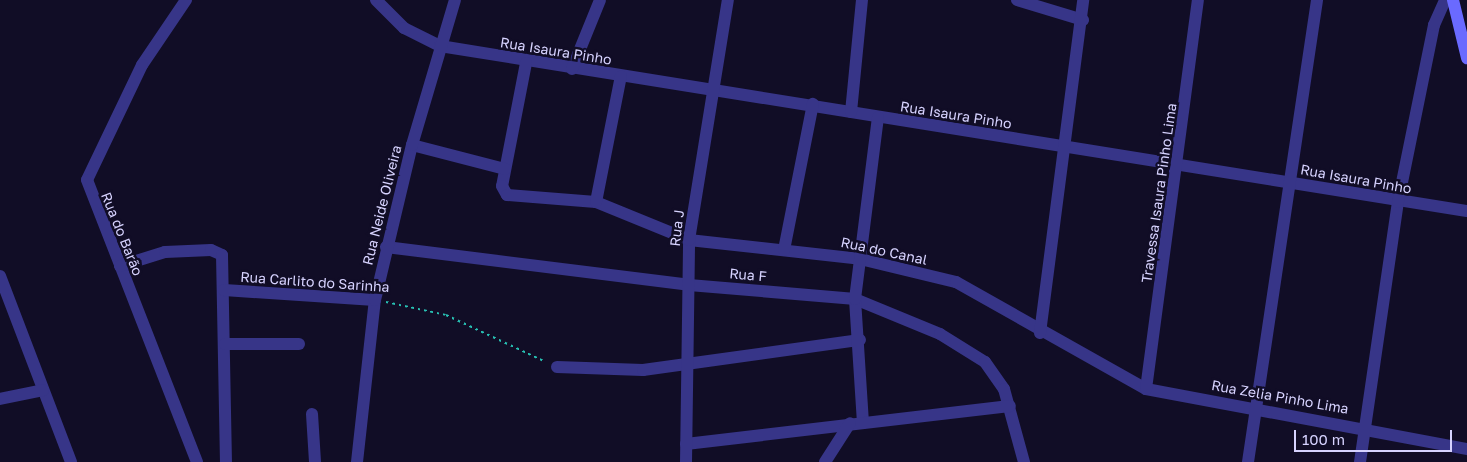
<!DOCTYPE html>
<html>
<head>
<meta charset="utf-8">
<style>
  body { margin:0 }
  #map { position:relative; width:1467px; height:462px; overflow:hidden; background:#110d26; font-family:"Golos Text",sans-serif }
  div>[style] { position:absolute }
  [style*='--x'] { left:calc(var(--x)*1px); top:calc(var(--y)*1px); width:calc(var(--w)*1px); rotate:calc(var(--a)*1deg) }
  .path>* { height:2px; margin-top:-1px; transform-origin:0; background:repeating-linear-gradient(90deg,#27bfb2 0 2.5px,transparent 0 6.5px) }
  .street>* { height:12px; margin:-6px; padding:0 6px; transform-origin:6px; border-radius:6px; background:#373588 }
  .secondary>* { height:12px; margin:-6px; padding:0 6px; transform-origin:6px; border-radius:6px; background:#6a6aff }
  span { translate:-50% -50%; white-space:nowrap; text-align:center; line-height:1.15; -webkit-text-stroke:5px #110d26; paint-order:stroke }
  .street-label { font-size:14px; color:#d7d3ff }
  .scale { position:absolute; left:1294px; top:430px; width:158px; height:22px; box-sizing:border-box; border:2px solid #d7d3ff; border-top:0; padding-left:6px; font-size:15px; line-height:18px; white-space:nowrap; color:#d7d3ff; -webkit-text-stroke:4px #110d26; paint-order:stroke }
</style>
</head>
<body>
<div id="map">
  <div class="path">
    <div style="--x:386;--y:302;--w:61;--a:12.2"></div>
    <div style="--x:446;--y:315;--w:110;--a:25.2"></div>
  </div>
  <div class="street">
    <div style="--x:186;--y:0;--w:78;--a:124.1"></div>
    <div style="--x:142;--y:65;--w:127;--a:115.6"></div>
    <div style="--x:87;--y:180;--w:303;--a:68.7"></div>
    <div style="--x:376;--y:0;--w:40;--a:45"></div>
    <div style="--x:404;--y:28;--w:40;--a:26.6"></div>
    <div style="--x:440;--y:46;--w:1040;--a:9.13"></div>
    <div style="--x:1017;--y:0;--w:69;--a:16.9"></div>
    <div style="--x:526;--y:63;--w:125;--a:101"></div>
    <div style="--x:502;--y:186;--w:10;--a:61"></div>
    <div style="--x:507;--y:195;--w:89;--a:4.5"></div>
    <div style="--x:596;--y:202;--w:100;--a:22.2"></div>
    <div style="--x:689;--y:240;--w:172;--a:6.3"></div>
    <div style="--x:860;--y:259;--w:99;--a:13.5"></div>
    <div style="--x:956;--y:282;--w:218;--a:29.4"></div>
    <div style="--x:1146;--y:389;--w:327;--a:10.6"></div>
    <div style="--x:572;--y:69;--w:74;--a:-67.9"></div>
    <div style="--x:851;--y:112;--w:113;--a:-84.4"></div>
    <div style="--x:412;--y:145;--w:96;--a:14.5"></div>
    <div style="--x:596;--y:202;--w:128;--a:-78.8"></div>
    <div style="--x:386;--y:247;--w:305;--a:7.1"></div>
    <div style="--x:689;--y:285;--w:167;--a:4.8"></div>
    <div style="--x:855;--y:299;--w:92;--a:22.4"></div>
    <div style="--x:940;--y:334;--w:53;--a:31.9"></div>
    <div style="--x:985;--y:362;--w:33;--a:55"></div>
    <div style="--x:1004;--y:389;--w:76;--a:74.7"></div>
    <div style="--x:784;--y:250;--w:149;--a:-78.8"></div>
    <div style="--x:120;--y:266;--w:47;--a:-17.3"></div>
    <div style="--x:165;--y:252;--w:46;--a:-2.5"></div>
    <div style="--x:211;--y:250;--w:12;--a:24"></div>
    <div style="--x:222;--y:255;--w:207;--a:88.9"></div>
    <div style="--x:0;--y:276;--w:199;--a:69.1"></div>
    <div style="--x:224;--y:290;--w:151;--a:3.8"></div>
    <div style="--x:1040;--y:333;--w:336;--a:-82.6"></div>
    <div style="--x:225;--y:344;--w:74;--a:0"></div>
    <div style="--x:557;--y:367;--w:86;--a:2"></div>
    <div style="--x:643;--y:370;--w:219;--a:-7.9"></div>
    <div style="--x:1146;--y:389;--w:392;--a:-82.4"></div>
    <div style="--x:0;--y:399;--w:44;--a:-11.8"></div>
    <div style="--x:312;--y:414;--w:48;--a:86.4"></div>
    <div style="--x:863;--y:423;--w:124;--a:-93.7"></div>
    <div style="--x:855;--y:299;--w:183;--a:-82.8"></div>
    <div style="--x:686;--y:444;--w:326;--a:-6.7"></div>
    <div style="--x:357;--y:462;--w:163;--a:-83.7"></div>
    <div style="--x:375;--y:300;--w:159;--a:-76.6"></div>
    <div style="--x:412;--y:145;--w:151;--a:-73.5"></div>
    <div style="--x:686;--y:462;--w:222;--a:-89.2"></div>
    <div style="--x:689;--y:240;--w:243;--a:-80.8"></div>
    <div style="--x:825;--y:462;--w:46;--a:-57.3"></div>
    <div style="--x:1248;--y:462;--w:467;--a:-81.5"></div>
    <div style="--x:1360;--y:462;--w:263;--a:-81.7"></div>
    <div style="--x:1398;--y:202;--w:181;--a:-78.5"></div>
    <div style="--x:1434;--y:25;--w:27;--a:-66"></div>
  </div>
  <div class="secondary">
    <div style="--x:1453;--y:0;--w:60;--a:76.4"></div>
  </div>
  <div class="street-label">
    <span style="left:556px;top:51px;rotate:9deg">Rua Isaura Pinho</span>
    <span style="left:956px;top:115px;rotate:9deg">Rua Isaura Pinho</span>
    <span style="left:1356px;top:179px;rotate:10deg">Rua Isaura Pinho</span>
    <span style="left:1159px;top:193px;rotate:-82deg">Travessa Isaura Pinho Lima</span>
    <span style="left:382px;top:205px;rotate:-76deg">Rua Neide Oliveira</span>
    <span style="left:677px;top:228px;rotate:-83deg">Rua J</span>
    <span style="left:122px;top:234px;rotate:68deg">Rua do Barão</span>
    <span style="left:884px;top:251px;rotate:12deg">Rua do Canal</span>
    <span style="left:748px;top:275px;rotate:5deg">Rua F</span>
    <span style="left:315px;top:282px;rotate:4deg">Rua Carlito do Sarinha</span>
    <span style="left:1280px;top:397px;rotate:10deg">Rua Zelia Pinho Lima</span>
  </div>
  <div class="scale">100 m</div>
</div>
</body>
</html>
